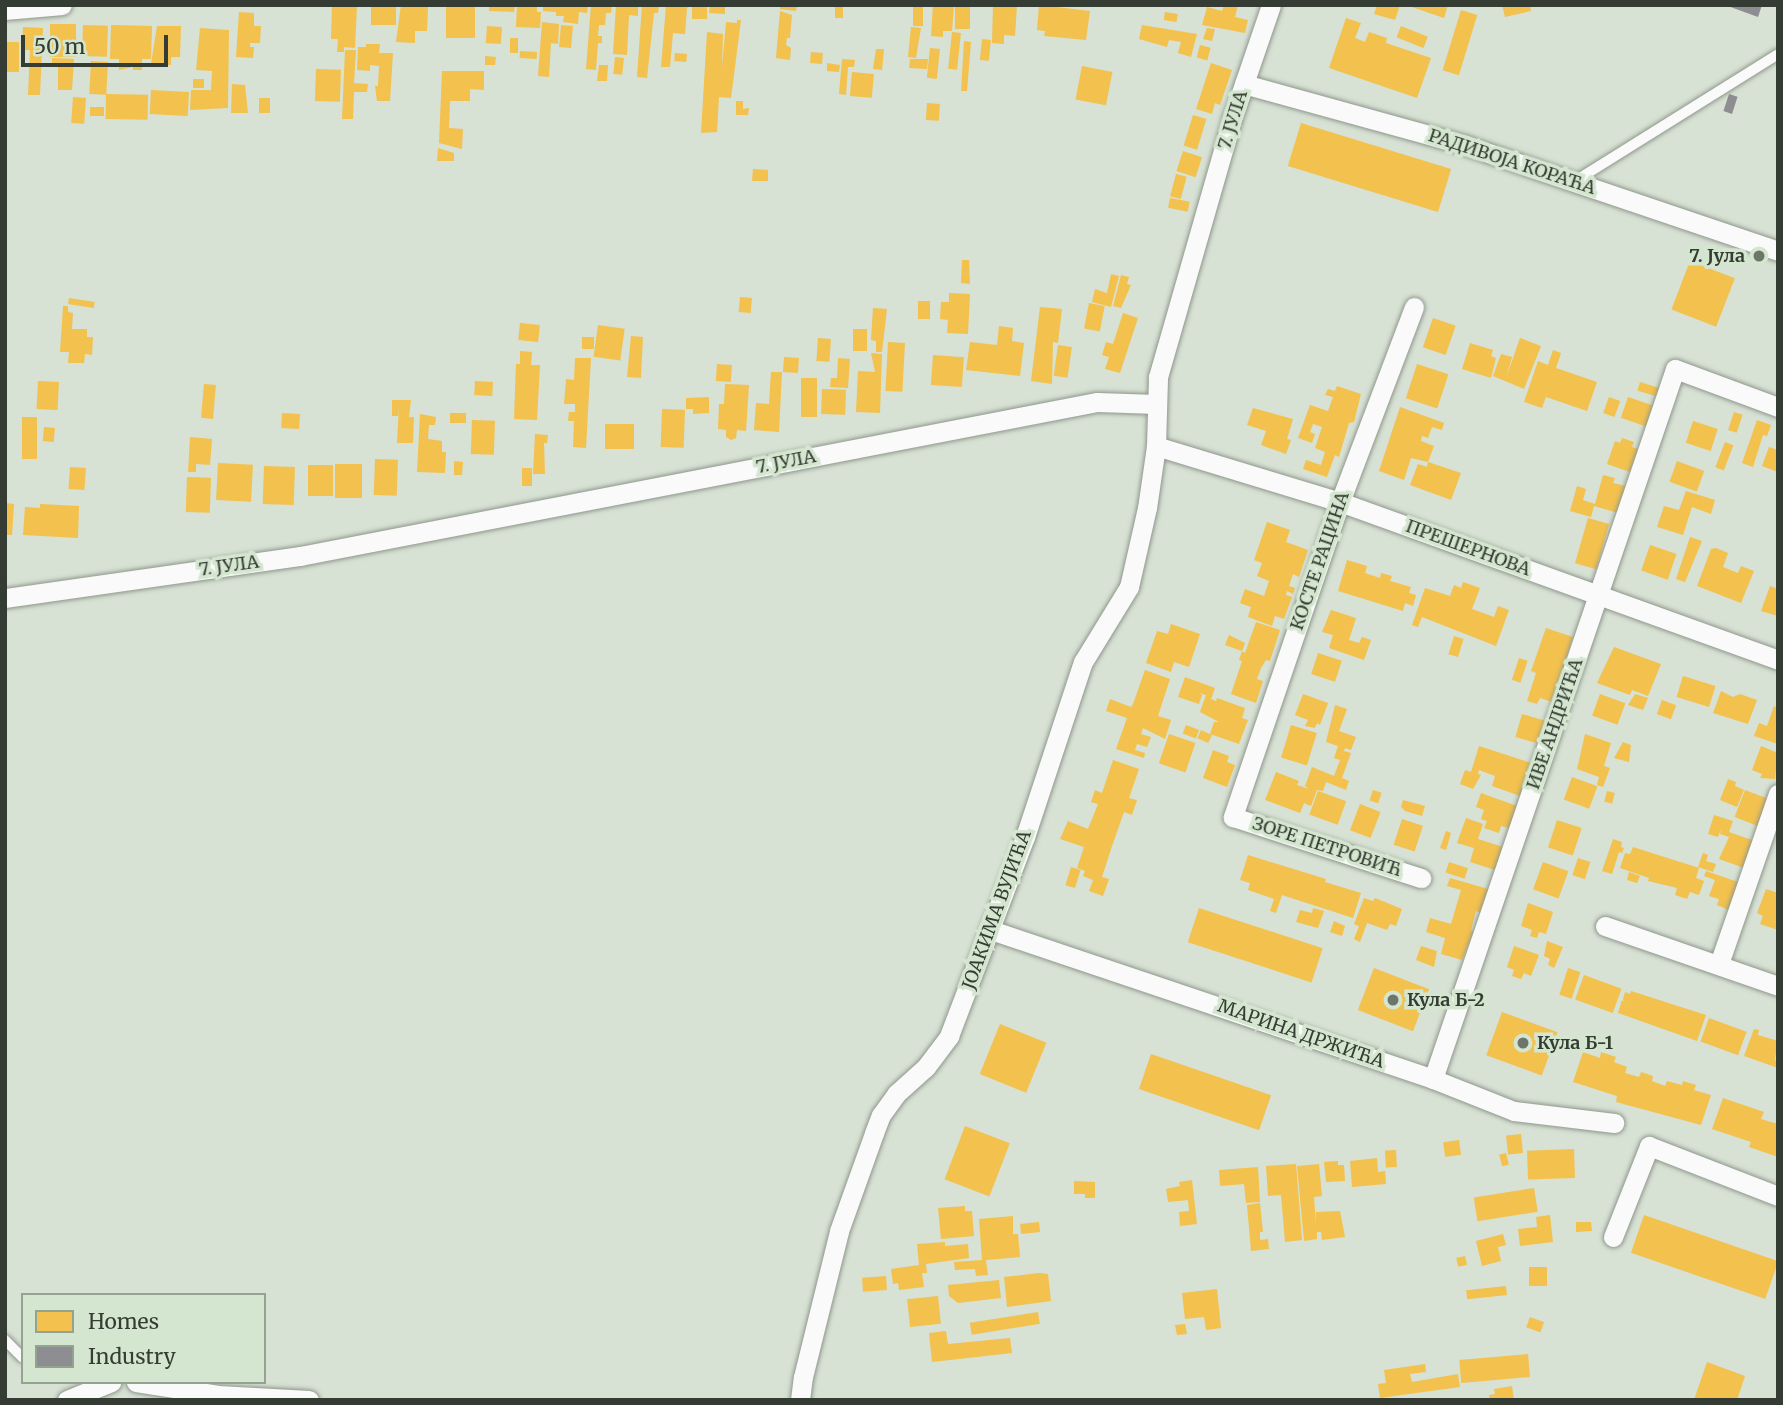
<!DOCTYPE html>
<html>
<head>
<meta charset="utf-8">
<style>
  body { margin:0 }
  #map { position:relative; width:1783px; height:1405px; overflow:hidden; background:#d7e1d4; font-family:Merriweather,serif }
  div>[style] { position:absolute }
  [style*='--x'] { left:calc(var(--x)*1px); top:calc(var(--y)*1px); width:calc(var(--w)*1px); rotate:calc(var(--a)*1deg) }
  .homes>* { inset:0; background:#f2c14e; transform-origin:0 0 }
  .industry>* { inset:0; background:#8d8d92; transform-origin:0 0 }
  .roads { filter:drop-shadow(0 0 2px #8f978c) drop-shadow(0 0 2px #8f978c) }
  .lane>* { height:10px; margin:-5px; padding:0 5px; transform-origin:5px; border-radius:5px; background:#f9faf9 }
  .street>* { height:19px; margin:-9.5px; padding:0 9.5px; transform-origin:9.5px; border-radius:9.5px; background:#f9faf9 }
  .dots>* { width:19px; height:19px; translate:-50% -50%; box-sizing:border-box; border:4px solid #d4e6cf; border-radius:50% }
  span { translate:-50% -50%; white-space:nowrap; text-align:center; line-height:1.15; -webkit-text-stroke:7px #d4e6cf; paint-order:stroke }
  .street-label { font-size:18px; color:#353c33 }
  .poi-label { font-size:18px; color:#353c33; font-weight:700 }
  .right { translate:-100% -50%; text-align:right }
  .left { translate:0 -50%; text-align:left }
  .frame { position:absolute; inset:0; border:7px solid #353c33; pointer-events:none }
  .legend { position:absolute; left:21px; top:1293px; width:245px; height:91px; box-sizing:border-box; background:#d4e6cf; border:2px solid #94a291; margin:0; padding:9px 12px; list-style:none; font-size:21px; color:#353c33 }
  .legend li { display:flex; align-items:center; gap:14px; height:35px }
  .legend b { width:35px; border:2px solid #94a291 }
  .scale { position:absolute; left:21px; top:35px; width:147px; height:32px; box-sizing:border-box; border:4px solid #353c33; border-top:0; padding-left:9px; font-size:21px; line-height:24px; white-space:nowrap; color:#353c33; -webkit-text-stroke:5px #d4e6cf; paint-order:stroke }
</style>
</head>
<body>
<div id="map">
  <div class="homes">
    <div style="clip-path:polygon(332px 5px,357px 5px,355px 48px,344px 47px,344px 52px,337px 52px,338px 39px,331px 39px)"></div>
    <div style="left:371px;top:5px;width:25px;height:20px"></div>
    <div style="clip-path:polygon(401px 5px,428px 7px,427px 31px,415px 31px,415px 43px,396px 42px)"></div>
    <div style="left:446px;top:5px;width:29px;height:33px"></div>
    <div style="clip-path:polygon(489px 5px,515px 5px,514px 12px,489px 11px)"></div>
    <div style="clip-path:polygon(517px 5px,537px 6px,537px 12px,541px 12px,540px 28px,516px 27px)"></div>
    <div style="clip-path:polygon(543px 5px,588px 5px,587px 13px,579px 12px,578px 24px,563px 22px,564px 16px,556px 16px,556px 12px,543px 11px)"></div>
    <div style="clip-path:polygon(591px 5px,612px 5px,611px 13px,606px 13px,605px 25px,599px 25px,598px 36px,602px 36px,602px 43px,598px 43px,596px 70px,586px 69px)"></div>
    <div style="clip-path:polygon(616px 5px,638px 5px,638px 16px,629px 15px,627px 55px,613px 54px)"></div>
    <div style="clip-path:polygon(642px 5px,659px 5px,658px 13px,654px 13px,647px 78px,637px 77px)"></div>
    <div style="clip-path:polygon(666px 5px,690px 5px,687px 8px,685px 34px,673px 33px,670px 67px,661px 67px)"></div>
    <div style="left:692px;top:5px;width:15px;height:14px"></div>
    <div style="clip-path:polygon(710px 5px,725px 5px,725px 14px,709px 13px)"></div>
    <div style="clip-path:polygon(780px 5px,797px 5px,796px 11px,780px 9px)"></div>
    <div style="left:835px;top:5px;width:8px;height:13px"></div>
    <div style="left:913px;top:5px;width:10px;height:21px"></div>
    <div style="clip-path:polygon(933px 5px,954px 5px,952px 31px,943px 31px,943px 37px,931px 36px)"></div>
    <div style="left:955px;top:5px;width:15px;height:24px"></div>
    <div style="clip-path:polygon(993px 5px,1017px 5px,1015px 36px,1004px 35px,1004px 44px,992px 43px)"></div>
    <div style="clip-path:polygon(1039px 5px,1090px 11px,1086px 40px,1044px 36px,1045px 31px,1037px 30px)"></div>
    <div style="clip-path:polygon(1224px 5px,1238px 5px,1235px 17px,1248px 20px,1245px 33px,1202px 25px,1207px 7px,1222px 11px)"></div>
    <div style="clip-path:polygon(1377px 5px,1400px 5px,1395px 20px,1374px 14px)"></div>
    <div style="clip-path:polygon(1406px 5px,1448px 5px,1444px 18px)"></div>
    <div style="clip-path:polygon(1502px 5px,1530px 5px,1531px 11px,1505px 17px)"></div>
    <div style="left:1461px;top:10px;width:17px;height:63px;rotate:17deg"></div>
    <div style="clip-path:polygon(780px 11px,792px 15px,790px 38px,787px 38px,786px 45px,791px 48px,790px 60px,776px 58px)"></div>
    <div style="clip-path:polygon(239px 12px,254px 13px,254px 26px,261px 26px,260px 43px,250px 43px,250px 47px,254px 47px,253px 58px,236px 57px)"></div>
    <div style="left:1165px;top:12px;width:13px;height:8px;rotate:9deg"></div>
    <div style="clip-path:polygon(1346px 18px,1361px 23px,1355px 38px,1365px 42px,1369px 32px,1387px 38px,1386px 43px,1431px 58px,1417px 98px,1329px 68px)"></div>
    <div style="clip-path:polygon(737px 20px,741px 20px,731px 98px,719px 97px,717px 132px,701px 133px,707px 32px,723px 34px,722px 67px,726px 22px,737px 23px)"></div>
    <div style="clip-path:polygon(542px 22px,559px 24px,558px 44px,551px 43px,549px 77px,538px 76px)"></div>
    <div style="left:50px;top:24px;width:26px;height:33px"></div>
    <div style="left:83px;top:25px;width:25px;height:31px;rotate:2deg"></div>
    <div style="clip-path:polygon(111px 25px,152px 26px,151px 59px,142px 59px,142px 70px,133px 70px,133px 67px,119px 70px,119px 59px,110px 59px)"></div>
    <div style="left:561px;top:25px;width:12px;height:22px;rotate:5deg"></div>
    <div style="clip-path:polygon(1142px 25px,1197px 34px,1191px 57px,1178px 53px,1181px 42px,1169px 40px,1167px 47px,1139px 39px)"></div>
    <div style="clip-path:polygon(157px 26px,181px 26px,180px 57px,171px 57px,171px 65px,151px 64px)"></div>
    <div style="left:487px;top:26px;width:15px;height:17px;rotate:4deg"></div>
    <div style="left:1401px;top:26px;width:29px;height:12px;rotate:22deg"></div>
    <div style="clip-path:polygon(23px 27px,43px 28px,40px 95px,28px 95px,30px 50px,22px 50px)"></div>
    <div style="clip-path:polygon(911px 27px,921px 28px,916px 58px,908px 57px)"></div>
    <div style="clip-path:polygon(200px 28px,229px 30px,228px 108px,190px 110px,191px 90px,211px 90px,212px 71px,196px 70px)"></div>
    <div style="clip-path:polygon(1207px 28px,1215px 29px,1212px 41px,1203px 39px)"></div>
    <div style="left:952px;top:32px;width:9px;height:37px;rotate:6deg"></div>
    <div style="left:510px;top:38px;width:8px;height:15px"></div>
    <div style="left:982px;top:39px;width:9px;height:21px;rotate:6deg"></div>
    <div style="clip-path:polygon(964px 41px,971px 42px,967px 91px,961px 91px)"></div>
    <div style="left:5px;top:42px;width:14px;height:30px"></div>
    <div style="clip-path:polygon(366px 44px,380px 44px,379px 53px,393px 53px,390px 101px,377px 101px,375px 86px,378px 86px,379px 66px,370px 65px,370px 71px,357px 70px,358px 47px,366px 47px)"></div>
    <div style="left:1200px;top:45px;width:11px;height:13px;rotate:15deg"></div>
    <div style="left:930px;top:48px;width:10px;height:30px;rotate:6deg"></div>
    <div style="clip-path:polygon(876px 49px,884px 49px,882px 70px,873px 69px)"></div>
    <div style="clip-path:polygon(345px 50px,356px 50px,354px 83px,368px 84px,367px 92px,354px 92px,353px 119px,342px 119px)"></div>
    <div style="left:520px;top:51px;width:17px;height:7px;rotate:3deg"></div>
    <div style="left:811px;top:52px;width:12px;height:11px;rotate:5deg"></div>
    <div style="left:675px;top:53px;width:12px;height:8px;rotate:5deg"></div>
    <div style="clip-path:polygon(485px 56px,496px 57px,495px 65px,485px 65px)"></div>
    <div style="left:615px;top:57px;width:9px;height:17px;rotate:6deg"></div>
    <div style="clip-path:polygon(52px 58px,74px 59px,72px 90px,58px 90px,58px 67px,52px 66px)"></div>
    <div style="clip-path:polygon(842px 59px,855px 60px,854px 67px,848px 67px,846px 95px,839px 94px)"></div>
    <div style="clip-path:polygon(910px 59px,928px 59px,927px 69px,909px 68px)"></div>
    <div style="left:91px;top:61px;width:17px;height:33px;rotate:3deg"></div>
    <div style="clip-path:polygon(827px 63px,840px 65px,839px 72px,827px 71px)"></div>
    <div style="clip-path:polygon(1211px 63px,1232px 70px,1220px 105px,1215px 103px,1212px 114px,1196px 109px)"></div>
    <div style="clip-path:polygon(599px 65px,608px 65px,607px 81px,597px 81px)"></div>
    <div style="left:1082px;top:66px;width:31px;height:34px;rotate:11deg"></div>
    <div style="left:316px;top:69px;width:25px;height:32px;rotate:2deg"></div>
    <div style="clip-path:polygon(442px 71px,484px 71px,484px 90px,470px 89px,470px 101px,450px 101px,449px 128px,463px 129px,462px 149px,439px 143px)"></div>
    <div style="left:852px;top:72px;width:22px;height:24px;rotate:5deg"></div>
    <div style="left:193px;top:79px;width:11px;height:9px"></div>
    <div style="clip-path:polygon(232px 84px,245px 85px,248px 113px,231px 113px)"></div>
    <div style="left:151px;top:90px;width:38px;height:24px;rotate:3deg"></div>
    <div style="left:106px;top:94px;width:42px;height:25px;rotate:1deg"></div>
    <div style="left:73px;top:97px;width:13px;height:26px;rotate:4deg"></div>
    <div style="left:259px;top:98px;width:11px;height:15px"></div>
    <div style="clip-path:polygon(736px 101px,743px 101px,743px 109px,749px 108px,748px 115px,736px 115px)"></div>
    <div style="left:927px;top:103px;width:13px;height:17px;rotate:4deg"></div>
    <div style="left:90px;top:107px;width:14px;height:9px"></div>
    <div style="left:1193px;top:115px;width:14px;height:32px;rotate:17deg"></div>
    <div style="left:1301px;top:123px;width:157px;height:45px;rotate:17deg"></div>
    <div style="clip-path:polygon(438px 148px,454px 153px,454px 161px,437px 161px)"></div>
    <div style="left:1183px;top:151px;width:20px;height:21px;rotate:18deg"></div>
    <div style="clip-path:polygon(753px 169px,768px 170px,768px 181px,752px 181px)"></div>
    <div style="left:1176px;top:174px;width:11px;height:23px;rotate:15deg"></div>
    <div style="left:1170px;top:198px;width:20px;height:10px;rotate:11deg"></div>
    <div style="clip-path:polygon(962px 260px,969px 260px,970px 284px,961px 283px)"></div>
    <div style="left:1690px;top:261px;width:48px;height:52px;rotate:21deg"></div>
    <div style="clip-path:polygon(1111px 274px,1119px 276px,1111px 307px,1092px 302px,1095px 289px,1107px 293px)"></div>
    <div style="clip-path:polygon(1121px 275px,1129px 277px,1127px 284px,1131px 285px,1121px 308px,1113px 306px)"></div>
    <div style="clip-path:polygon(949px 293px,970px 294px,968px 334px,947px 333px,948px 320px,940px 319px,941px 302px,949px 302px)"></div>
    <div style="left:740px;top:297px;width:12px;height:15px;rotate:5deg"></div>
    <div style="left:69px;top:298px;width:26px;height:6px;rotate:9deg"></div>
    <div style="left:918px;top:301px;width:12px;height:18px"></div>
    <div style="left:1089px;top:303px;width:16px;height:26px;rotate:11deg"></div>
    <div style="clip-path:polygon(63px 306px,68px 306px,68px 312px,73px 313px,72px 329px,87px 329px,87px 337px,93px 337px,92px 355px,85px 354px,84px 363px,68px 363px,69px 352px,60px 352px)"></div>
    <div style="clip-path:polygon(1040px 307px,1062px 309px,1058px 343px,1053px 342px,1052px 384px,1031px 381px)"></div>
    <div style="clip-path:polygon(873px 308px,887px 309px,882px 352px,876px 352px,876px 341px,871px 340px)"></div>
    <div style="clip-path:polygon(1123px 313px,1138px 318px,1120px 373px,1105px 369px,1109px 357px,1102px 355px,1106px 342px,1113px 344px)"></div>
    <div style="left:1433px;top:318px;width:24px;height:31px;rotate:19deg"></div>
    <div style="left:520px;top:323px;width:20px;height:17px;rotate:6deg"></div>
    <div style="left:598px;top:325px;width:27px;height:32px;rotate:8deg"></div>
    <div style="clip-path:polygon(999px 326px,1013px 328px,1012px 341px,1024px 343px,1020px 376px,966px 370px,970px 342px,997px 345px)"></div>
    <div style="left:853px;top:329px;width:14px;height:22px"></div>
    <div style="clip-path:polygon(631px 336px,643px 337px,641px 378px,627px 377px)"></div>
    <div style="left:582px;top:337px;width:12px;height:12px"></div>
    <div style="left:818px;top:338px;width:13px;height:23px;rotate:4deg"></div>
    <div style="clip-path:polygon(1520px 338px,1541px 346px,1524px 389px,1493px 376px,1501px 354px,1512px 357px,1506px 378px)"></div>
    <div style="left:888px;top:342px;width:17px;height:49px;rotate:3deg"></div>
    <div style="clip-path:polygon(1470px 343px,1493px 350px,1491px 356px,1496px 358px,1491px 378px,1462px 369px)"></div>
    <div style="left:1058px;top:345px;width:14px;height:31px;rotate:8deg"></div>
    <div style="clip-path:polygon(1553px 350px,1561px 353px,1556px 368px,1597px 382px,1587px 411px,1546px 397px,1542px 408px,1524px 402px,1538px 361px,1548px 365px)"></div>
    <div style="clip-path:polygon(520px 351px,532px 352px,531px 365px,540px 365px,537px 420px,514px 419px,516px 364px,520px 364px)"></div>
    <div style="clip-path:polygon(871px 353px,882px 354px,880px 413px,856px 412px,858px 371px,875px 372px)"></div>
    <div style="left:933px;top:355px;width:31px;height:30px;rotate:4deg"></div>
    <div style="left:784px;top:357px;width:15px;height:15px;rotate:4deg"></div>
    <div style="clip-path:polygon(575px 358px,591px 358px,586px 448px,573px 447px,574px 421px,568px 421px,569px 412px,575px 412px,575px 404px,564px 404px,566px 379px,574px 380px)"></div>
    <div style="clip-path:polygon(838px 358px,850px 359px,848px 388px,830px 387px,831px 378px,837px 378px)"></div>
    <div style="left:717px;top:364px;width:15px;height:17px;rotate:4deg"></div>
    <div style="left:1417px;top:364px;width:33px;height:36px;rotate:18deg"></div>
    <div style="clip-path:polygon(771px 372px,782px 372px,779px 432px,754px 430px,756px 403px,769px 404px)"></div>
    <div style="left:801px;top:378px;width:16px;height:39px"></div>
    <div style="left:38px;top:381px;width:21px;height:28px;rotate:3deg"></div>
    <div style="left:475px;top:381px;width:18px;height:14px;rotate:3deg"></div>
    <div style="left:1640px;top:382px;width:21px;height:9px;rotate:17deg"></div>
    <div style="left:204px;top:384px;width:12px;height:34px;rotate:5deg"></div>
    <div style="clip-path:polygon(725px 384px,749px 385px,746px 431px,737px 430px,736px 438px,731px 440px,726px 437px,726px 430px,718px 429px,719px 404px,724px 404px)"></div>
    <div style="clip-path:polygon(1337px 386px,1361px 394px,1354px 422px,1349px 423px,1339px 457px,1335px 455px,1327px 477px,1303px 469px,1306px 460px,1321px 465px,1325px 452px,1315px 448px,1322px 427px,1313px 424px,1310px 432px,1315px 434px,1312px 443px,1298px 438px,1310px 405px,1328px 411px,1333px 397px,1325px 395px,1328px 389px,1335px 391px)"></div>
    <div style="left:822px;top:389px;width:24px;height:25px;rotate:2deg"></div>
    <div style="clip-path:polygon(709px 397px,709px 413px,693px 414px,693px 409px,686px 409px,686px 398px)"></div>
    <div style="left:1609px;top:397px;width:12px;height:17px;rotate:20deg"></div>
    <div style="left:1628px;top:397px;width:28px;height:22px;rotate:19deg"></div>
    <div style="clip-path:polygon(392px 400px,411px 400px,409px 417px,414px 417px,413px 443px,397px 443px,399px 405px,398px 416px,392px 416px)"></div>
    <div style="clip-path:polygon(1400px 407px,1444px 423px,1442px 430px,1432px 427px,1428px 438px,1422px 436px,1421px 441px,1434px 446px,1428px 462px,1461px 473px,1451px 500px,1410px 485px,1418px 464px,1427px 467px,1428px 462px,1411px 458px,1404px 480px,1379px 471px)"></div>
    <div style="clip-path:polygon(1253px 408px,1293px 419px,1287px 439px,1291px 440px,1286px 454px,1261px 445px,1266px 431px,1247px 425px)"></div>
    <div style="left:662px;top:409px;width:23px;height:38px;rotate:2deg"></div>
    <div style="left:1734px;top:412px;width:9px;height:19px;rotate:18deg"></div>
    <div style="left:282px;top:413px;width:18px;height:15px;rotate:3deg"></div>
    <div style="left:450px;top:413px;width:16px;height:10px"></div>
    <div style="clip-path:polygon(420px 414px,436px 417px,435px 425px,429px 425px,428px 439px,442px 441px,442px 452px,446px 452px,445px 473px,417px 472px)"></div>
    <div style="left:22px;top:417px;width:15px;height:42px"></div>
    <div style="left:472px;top:420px;width:23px;height:34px;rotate:2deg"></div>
    <div style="clip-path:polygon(1757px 420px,1771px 425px,1767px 436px,1763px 435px,1753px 467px,1742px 463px)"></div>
    <div style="left:1693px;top:421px;width:26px;height:23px;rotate:18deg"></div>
    <div style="left:605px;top:424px;width:29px;height:25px"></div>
    <div style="left:44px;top:427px;width:11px;height:14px;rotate:5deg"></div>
    <div style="clip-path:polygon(535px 434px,548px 435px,547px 443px,544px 443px,545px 474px,533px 474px)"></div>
    <div style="clip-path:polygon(190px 437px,212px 439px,210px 465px,196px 464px,196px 472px,188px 472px)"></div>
    <div style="clip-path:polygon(1622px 438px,1634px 442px,1632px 447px,1638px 449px,1630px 472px,1607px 464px,1615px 441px,1620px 443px)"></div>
    <div style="left:1725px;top:442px;width:9px;height:27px;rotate:21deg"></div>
    <div style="clip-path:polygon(1769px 447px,1778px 450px,1778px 472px,1762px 466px)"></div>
    <div style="left:375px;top:459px;width:23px;height:36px;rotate:2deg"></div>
    <div style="clip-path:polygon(454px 461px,463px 462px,462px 475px,454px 475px)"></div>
    <div style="left:1677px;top:461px;width:29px;height:22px;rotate:20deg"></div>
    <div style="left:218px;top:463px;width:35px;height:37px;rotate:3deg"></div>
    <div style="left:335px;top:464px;width:27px;height:34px"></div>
    <div style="left:308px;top:465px;width:25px;height:31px"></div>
    <div style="left:264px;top:466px;width:31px;height:38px;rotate:2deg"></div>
    <div style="left:70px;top:467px;width:16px;height:22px;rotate:4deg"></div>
    <div style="left:522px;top:468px;width:10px;height:18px"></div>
    <div style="clip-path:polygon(1603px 475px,1615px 478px,1613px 483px,1626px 486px,1618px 513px,1594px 506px,1591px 517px,1570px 511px,1577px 486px,1586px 489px,1583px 500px,1595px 504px)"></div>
    <div style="left:187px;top:477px;width:24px;height:35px;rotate:2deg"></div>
    <div style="clip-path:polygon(1686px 491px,1715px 500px,1711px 514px,1692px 507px,1683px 535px,1657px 527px,1664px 506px,1679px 510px)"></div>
    <div style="clip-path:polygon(5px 503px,14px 504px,12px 535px,5px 535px)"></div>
    <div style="clip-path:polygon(40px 504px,79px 506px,78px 538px,23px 535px,25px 507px,40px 508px)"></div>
    <div style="left:1588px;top:518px;width:22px;height:47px;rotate:16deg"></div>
    <div style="clip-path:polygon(1267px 522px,1290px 530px,1286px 542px,1308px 550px,1299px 577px,1293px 574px,1289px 586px,1295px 588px,1293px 594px,1287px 591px,1286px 595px,1292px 597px,1284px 619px,1275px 616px,1272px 626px,1248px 617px,1251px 607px,1240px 603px,1245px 589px,1264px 596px,1269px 581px,1257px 576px,1262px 563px,1254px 560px)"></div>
    <div style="clip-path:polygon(1690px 537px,1702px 541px,1685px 582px,1676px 579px)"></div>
    <div style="left:1650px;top:545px;width:28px;height:27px;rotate:19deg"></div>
    <div style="clip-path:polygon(1716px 548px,1728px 553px,1723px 567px,1738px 573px,1741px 566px,1754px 571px,1741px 603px,1697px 586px,1711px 549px)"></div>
    <div style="clip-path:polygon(1347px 560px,1367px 566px,1365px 573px,1380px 578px,1381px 573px,1392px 576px,1390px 581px,1411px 587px,1409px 593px,1416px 595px,1413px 606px,1405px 603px,1403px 611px,1338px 591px)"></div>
    <div style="clip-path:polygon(1463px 582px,1480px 588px,1472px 609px,1494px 617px,1498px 606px,1509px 610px,1496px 646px,1422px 617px,1418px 627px,1412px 625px,1425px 588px,1450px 596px,1454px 585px,1461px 588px)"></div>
    <div style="clip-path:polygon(1770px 586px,1778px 589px,1778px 616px,1761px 611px)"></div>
    <div style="clip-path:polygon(1331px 610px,1356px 618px,1349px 640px,1359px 643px,1362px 637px,1371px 640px,1364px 660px,1329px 648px,1333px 635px,1322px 632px)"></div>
    <div style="clip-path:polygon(1256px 622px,1280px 630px,1270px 661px,1266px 660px,1261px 668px,1257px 679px,1263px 681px,1256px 703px,1231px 694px,1242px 661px,1239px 660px,1242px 651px,1245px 653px)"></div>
    <div style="clip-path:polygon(1171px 624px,1200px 634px,1189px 667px,1174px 662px,1171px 672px,1146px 663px,1157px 631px,1168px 634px)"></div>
    <div style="clip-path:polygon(1546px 628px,1573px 637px,1552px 702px,1540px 698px,1537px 704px,1527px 701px,1536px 673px,1531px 671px)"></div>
    <div style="clip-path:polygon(1229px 635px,1245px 643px,1242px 651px,1225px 645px)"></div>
    <div style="left:1454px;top:636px;width:10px;height:19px;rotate:17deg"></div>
    <div style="clip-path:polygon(1614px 647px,1661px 664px,1648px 696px,1632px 690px,1630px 695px,1597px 683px)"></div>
    <div style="left:1318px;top:653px;width:25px;height:22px;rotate:18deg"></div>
    <div style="left:1519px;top:658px;width:9px;height:23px;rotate:18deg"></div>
    <div style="clip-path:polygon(1145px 670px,1170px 679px,1158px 716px,1171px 720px,1165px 739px,1143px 728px,1141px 734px,1151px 737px,1147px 747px,1137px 744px,1135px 750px,1145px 753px,1144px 758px,1116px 749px,1127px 718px,1106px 711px,1110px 699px,1131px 707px,1133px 704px)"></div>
    <div style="left:1683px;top:676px;width:34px;height:22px;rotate:17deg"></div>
    <div style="clip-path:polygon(1185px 677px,1215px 688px,1211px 699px,1216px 701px,1217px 698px,1245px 708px,1242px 718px,1248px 720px,1239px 744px,1210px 734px,1214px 722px,1219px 722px,1200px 712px,1206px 695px,1199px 693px,1202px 695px,1199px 704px,1178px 697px)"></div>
    <div style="clip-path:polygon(1721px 691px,1733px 697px,1740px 694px,1757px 700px,1748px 724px,1713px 713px)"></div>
    <div style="clip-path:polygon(1303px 694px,1328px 703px,1320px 725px,1317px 723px,1315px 728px,1305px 726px,1308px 720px,1295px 715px)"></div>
    <div style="left:1600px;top:694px;width:27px;height:23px;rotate:20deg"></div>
    <div style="clip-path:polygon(1635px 694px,1648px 698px,1643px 710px,1628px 705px)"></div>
    <div style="left:1662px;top:700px;width:15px;height:15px;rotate:20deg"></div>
    <div style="clip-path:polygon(1335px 705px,1347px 709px,1339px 731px,1356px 737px,1351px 750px,1345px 748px,1344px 751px,1351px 753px,1342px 778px,1349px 781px,1346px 790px,1326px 782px,1323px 791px,1317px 790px,1311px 806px,1304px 803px,1300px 813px,1265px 800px,1276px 772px,1299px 781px,1297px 785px,1309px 789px,1305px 786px,1312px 767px,1334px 776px,1340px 760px,1334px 758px,1338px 746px,1326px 742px)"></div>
    <div style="clip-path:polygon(1774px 706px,1778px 708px,1778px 744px,1754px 736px,1759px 723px,1767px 726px)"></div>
    <div style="left:1522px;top:714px;width:25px;height:24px;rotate:16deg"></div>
    <div style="left:1186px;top:725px;width:14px;height:9px;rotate:21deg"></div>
    <div style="left:1291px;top:725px;width:27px;height:34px;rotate:17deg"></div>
    <div style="left:1201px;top:730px;width:12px;height:9px;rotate:24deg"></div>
    <div style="left:1169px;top:734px;width:28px;height:31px;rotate:19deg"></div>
    <div style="clip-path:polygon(1585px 734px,1611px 743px,1604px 766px,1610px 768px,1603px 787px,1597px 785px,1599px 777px,1577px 769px)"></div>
    <div style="clip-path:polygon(1623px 742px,1631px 745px,1629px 762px,1614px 758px)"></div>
    <div style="clip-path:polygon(1479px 746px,1531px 763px,1520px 796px,1492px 786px,1495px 776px,1479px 770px,1478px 774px,1481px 775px,1473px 789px,1460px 784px,1465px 770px,1471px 772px)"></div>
    <div style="clip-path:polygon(1761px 746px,1778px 753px,1775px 779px,1760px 778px,1762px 774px,1752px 770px)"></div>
    <div style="clip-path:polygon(1213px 750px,1229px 756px,1227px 762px,1235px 765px,1227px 787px,1203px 778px)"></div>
    <div style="clip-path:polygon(1113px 760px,1139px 769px,1129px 798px,1137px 800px,1132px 815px,1124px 812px,1112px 846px,1102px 877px,1109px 879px,1103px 896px,1089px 891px,1093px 880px,1083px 876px,1085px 871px,1077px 868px,1084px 847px,1060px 839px,1068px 821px,1088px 829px,1098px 804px,1091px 802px,1095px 790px,1102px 793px)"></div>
    <div style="left:1572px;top:777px;width:27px;height:24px;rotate:20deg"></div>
    <div style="clip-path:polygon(1728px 779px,1736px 782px,1735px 786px,1744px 790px,1737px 807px,1720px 800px)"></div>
    <div style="left:1373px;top:790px;width:9px;height:11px;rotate:18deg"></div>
    <div style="left:1745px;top:790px;width:26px;height:29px;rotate:21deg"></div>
    <div style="left:1318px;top:791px;width:30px;height:25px;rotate:20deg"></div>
    <div style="left:1607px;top:791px;width:8px;height:11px;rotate:14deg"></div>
    <div style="clip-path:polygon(1481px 793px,1517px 806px,1509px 828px,1501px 826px,1499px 833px,1484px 828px,1487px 821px,1481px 819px,1484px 810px,1476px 807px)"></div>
    <div style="clip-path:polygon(1403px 800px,1425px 806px,1422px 816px,1405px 811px,1401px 807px)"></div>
    <div style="left:1360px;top:804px;width:22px;height:28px;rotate:21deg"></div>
    <div style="clip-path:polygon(1714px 815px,1733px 821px,1729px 832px,1755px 841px,1744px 868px,1719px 859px,1729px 837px,1720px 834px,1721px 829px,1718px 837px,1708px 834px)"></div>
    <div style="clip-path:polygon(1466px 818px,1483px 824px,1478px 839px,1503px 847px,1495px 870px,1470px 862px,1474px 848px,1457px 843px)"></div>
    <div style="left:1402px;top:819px;width:22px;height:27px;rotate:18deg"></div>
    <div style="left:1557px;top:820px;width:26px;height:29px;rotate:18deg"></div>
    <div style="clip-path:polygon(1446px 831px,1451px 833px,1446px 850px,1440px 848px)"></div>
    <div style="clip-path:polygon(1613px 839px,1622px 842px,1621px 847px,1624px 848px,1622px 853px,1619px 852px,1612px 874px,1602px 871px)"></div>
    <div style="clip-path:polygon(1633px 847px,1699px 868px,1696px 878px,1704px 881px,1699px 895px,1690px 892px,1687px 899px,1675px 895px,1677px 888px,1648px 881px,1649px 878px,1620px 868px,1625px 853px,1630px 854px)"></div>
    <div style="clip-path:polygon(1703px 853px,1708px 855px,1706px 861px,1716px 864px,1713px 872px,1698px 867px)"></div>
    <div style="clip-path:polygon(1248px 855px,1326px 879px,1325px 882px,1361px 893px,1353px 918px,1282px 895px,1276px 913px,1270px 911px,1274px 899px,1248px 890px,1250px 883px,1240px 880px)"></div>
    <div style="left:1578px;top:858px;width:13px;height:18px;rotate:18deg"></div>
    <div style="left:1449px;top:862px;width:20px;height:11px;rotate:18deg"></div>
    <div style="left:1543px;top:862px;width:27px;height:29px;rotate:20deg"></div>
    <div style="left:1071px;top:867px;width:10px;height:19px;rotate:17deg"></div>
    <div style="clip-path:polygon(1706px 871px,1741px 883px,1731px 911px,1717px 905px,1719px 899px,1709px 896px,1715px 880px,1704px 876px)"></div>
    <div style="clip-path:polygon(1629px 872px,1640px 876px,1637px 883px,1627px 880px)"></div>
    <div style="clip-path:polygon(1450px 878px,1488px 889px,1482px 913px,1476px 911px,1471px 930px,1474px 931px,1462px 960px,1441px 954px,1445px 938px,1426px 932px,1430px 918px,1451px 924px,1461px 890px,1447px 886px)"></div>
    <div style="clip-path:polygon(1766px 889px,1778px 893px,1778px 930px,1760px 924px,1763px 916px,1757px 913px)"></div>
    <div style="clip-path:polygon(1364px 898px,1373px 901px,1375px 898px,1402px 909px,1396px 926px,1390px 924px,1387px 930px,1367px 923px,1360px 942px,1354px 939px,1359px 926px,1354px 924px)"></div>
    <div style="clip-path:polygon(1528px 903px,1553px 912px,1546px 934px,1539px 932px,1537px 938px,1530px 936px,1532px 930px,1521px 926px)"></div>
    <div style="left:1199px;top:908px;width:130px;height:36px;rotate:18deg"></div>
    <div style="clip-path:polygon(1313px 908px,1324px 911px,1318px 928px,1296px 922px,1300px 910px,1312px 913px)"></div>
    <div style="clip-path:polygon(1334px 921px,1345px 926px,1342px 936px,1330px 932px)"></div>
    <div style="clip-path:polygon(1547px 941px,1563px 947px,1554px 968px,1548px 965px,1550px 959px,1544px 956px)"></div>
    <div style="clip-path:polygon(1421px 946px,1437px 951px,1434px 967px,1416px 960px)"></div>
    <div style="clip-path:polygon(1514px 946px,1539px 955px,1531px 976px,1524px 973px,1521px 979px,1512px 976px,1514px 970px,1507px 967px)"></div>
    <div style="left:1374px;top:968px;width:59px;height:45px;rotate:21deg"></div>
    <div style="left:1568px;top:968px;width:13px;height:28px;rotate:18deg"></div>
    <div style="left:1584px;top:975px;width:40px;height:26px;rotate:20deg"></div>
    <div style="clip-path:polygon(1631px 991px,1706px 1015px,1697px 1041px,1618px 1013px,1622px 1000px,1625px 1002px,1623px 999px,1625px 992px,1630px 994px)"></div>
    <div style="left:1502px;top:1012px;width:59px;height:46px;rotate:20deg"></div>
    <div style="left:1709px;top:1018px;width:40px;height:25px;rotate:20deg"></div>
    <div style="left:1000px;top:1024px;width:50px;height:54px;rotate:22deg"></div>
    <div style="clip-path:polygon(1754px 1029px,1759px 1030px,1758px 1035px,1778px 1041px,1775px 1059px,1778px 1068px,1744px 1056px)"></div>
    <div style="clip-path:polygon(1583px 1052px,1600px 1058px,1601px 1052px,1616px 1057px,1614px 1062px,1627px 1067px,1625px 1073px,1639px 1077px,1641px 1072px,1653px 1076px,1652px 1081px,1665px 1086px,1667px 1081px,1682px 1085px,1683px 1081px,1696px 1085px,1694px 1090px,1711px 1095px,1701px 1125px,1616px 1102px,1617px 1096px,1573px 1082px)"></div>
    <div style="left:1151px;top:1054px;width:127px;height:37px;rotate:19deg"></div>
    <div style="clip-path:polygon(1723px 1098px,1764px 1112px,1761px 1119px,1778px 1124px,1778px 1157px,1749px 1147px,1751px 1142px,1712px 1129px)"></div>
    <div style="left:965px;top:1126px;width:48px;height:57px;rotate:21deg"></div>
    <div style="left:1521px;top:1134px;width:19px;height:15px;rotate:84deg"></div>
    <div style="left:1459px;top:1140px;width:15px;height:16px;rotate:82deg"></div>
    <div style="left:1574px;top:1149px;width:29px;height:47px;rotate:88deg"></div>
    <div style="left:1396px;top:1150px;width:17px;height:11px;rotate:87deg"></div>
    <div style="left:1506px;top:1153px;width:12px;height:7px;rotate:76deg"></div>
    <div style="clip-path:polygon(1377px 1158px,1378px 1172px,1385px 1171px,1386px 1184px,1352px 1187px,1350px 1161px)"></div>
    <div style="clip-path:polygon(1338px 1161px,1338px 1165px,1344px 1165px,1345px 1181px,1326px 1182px,1324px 1162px)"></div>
    <div style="clip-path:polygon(1296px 1164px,1302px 1240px,1285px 1242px,1281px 1195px,1268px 1196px,1266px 1166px)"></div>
    <div style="clip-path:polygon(1319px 1164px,1322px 1196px,1314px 1197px,1316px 1224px,1316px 1212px,1340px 1211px,1345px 1237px,1322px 1240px,1321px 1232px,1317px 1232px,1317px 1239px,1304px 1241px,1297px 1166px)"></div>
    <div style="clip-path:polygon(1258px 1167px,1260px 1202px,1246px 1203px,1244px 1184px,1220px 1186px,1219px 1170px)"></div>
    <div style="clip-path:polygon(1192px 1180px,1197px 1224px,1180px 1226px,1179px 1212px,1189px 1211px,1188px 1200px,1168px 1202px,1166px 1189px,1180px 1186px,1179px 1182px)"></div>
    <div style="clip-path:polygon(1074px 1181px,1095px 1182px,1095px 1198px,1085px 1198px,1085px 1194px,1074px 1194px)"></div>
    <div style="left:1534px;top:1188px;width:24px;height:61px;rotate:81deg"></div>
    <div style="clip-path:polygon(1260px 1203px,1263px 1232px,1260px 1232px,1260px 1240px,1268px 1239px,1269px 1249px,1251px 1251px,1247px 1205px)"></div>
    <div style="clip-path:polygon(965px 1206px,965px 1211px,972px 1211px,974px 1236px,941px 1239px,938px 1208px)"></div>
    <div style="clip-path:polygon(1550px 1215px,1553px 1242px,1520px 1246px,1518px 1229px,1537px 1227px,1536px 1217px)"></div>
    <div style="left:1644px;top:1215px;width:142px;height:40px;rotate:19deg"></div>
    <div style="clip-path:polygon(1013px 1216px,1013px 1234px,1018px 1234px,1020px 1257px,986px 1260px,988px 1275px,976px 1276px,975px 1269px,955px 1270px,954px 1262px,982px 1260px,979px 1219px)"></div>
    <div style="left:1039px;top:1222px;width:10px;height:19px;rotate:84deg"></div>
    <div style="clip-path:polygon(1576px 1222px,1591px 1222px,1592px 1231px,1576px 1232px)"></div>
    <div style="clip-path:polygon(1503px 1234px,1506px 1245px,1498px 1247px,1501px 1261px,1482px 1266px,1476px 1241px)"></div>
    <div style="clip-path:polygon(945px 1242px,945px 1246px,968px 1244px,969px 1258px,926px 1264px,927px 1273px,922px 1273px,924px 1287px,899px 1290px,898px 1283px,893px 1284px,891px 1269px,919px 1265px,917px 1244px)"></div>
    <div style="left:1465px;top:1256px;width:9px;height:9px;rotate:77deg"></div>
    <div style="left:1529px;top:1267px;width:18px;height:19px"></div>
    <div style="clip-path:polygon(1039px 1273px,1048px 1274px,1051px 1301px,1007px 1307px,1004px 1277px)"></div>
    <div style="left:886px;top:1276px;width:14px;height:24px;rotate:86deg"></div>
    <div style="clip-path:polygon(999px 1280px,1001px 1298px,958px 1303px,949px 1296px,948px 1285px)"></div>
    <div style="left:1506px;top:1286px;width:9px;height:40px;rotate:84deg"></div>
    <div style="clip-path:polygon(1217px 1289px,1221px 1328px,1206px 1330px,1204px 1317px,1185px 1319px,1182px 1293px)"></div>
    <div style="left:938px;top:1296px;width:28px;height:31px;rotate:84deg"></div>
    <div style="left:1038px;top:1312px;width:12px;height:69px;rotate:81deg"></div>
    <div style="left:1530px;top:1317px;width:15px;height:11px;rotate:20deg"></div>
    <div style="clip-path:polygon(1185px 1324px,1187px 1334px,1177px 1335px,1175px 1325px)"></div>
    <div style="clip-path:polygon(946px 1331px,948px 1344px,1010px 1338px,1012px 1353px,932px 1362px,929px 1333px)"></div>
    <div style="left:1528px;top:1354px;width:23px;height:69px;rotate:85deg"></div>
    <div style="clip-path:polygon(1707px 1362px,1745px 1376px,1737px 1400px,1694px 1400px)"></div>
    <div style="clip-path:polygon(1425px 1364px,1426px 1372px,1410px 1374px,1412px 1382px,1458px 1374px,1460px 1387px,1380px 1398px,1378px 1384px,1386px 1383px,1384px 1370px)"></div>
    <div style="clip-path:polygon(1512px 1386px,1514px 1400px,1490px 1400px,1489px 1395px,1495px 1394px,1494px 1389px)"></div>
  </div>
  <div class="industry">
    <div style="clip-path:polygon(1725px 5px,1762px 5px,1758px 17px)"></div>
    <div style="left:1729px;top:94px;width:9px;height:18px;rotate:18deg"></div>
  </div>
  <div class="roads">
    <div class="lane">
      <div style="--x:1575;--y:181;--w:239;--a:-32"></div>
      <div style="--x:5;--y:1340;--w:25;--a:45"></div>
    </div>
    <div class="street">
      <div style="--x:5;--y:10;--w:57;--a:-5"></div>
      <div style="--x:1244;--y:84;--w:229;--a:15.4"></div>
      <div style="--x:1465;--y:145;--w:330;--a:18.7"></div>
      <div style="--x:1414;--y:307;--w:209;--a:110.8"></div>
      <div style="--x:1340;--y:502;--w:333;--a:108.8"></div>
      <div style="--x:1233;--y:817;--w:198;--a:18"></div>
      <div style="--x:1156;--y:446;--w:192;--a:16.9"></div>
      <div style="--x:1340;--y:502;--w:466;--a:19.8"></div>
      <div style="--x:5;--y:598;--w:298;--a:-8.1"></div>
      <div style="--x:300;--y:556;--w:812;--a:-10.94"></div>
      <div style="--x:1097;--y:402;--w:60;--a:1.9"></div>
      <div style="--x:1605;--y:926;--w:183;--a:19.1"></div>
      <div style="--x:991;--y:930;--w:466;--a:18.6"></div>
      <div style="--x:1433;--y:1079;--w:87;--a:21.6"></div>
      <div style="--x:1514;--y:1111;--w:101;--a:6.8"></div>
      <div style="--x:1719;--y:964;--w:180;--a:-70.9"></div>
      <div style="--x:1433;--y:1079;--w:750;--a:-71.18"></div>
      <div style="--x:1675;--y:369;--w:110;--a:20.3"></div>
      <div style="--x:1613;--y:1237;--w:98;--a:-68.4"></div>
      <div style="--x:1649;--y:1146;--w:138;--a:21.2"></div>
      <div style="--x:136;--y:1382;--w:83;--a:9"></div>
      <div style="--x:218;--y:1395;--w:91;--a:3.1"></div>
      <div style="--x:67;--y:1400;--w:48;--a:-22.2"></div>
      <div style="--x:800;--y:1400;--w:23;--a:-83"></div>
      <div style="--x:803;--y:1377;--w:150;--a:-76.1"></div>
      <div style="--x:839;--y:1231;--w:104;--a:-70.3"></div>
      <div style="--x:874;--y:1133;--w:19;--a:-69"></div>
      <div style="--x:881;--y:1115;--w:26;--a:-54"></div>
      <div style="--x:896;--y:1094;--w:40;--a:-42"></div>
      <div style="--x:926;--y:1067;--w:39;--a:-53"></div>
      <div style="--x:949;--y:1036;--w:213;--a:-69.1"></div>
      <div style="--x:1025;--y:837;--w:184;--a:-71.7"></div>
      <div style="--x:1083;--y:662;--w:88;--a:-58.5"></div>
      <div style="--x:1129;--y:587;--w:81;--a:-77.2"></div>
      <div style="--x:1147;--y:508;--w:63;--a:-81.7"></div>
      <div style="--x:1156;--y:446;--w:69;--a:-88.3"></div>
      <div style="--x:1158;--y:377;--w:272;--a:-74"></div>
      <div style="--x:1233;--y:116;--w:117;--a:-71.1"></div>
    </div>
  </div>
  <div class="dots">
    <div style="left:1759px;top:256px;background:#6e766b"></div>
    <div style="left:1393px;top:1000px;background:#6e766b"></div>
    <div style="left:1523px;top:1043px;background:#6e766b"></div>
  </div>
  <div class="street-label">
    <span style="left:1233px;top:120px;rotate:-73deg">7. ЈУЛА</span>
    <span style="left:1512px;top:162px;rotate:18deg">РАДИВОЈА КОРАЋА</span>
    <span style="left:786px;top:462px;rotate:-11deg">7. ЈУЛА</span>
    <span style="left:1468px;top:548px;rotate:20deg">ПРЕШЕРНОВА</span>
    <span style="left:1320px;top:561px;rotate:-71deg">КОСТЕ РАЦИНА</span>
    <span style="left:229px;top:566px;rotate:-8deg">7. ЈУЛА</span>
    <span style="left:1555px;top:724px;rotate:-71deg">ИВЕ АНДРИЋА</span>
    <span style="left:1327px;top:847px;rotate:18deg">ЗОРЕ ПЕТРОВИЋ</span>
    <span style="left:997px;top:910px;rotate:-70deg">ЈОАКИМА ВУЈИЋА</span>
    <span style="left:1301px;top:1034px;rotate:19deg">МАРИНА ДРЖИЋА</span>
  </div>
  <div class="poi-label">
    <span class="right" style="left:1745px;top:256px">7. Јула</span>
    <span class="left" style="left:1407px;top:1000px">Кула Б-2</span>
    <span class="left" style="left:1537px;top:1043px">Кула Б-1</span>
  </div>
  <div class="frame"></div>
  <ul class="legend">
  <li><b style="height:19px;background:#f2c14e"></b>Homes</li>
  <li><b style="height:19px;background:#8d8d92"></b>Industry</li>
  </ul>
  <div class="scale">50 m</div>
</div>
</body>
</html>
